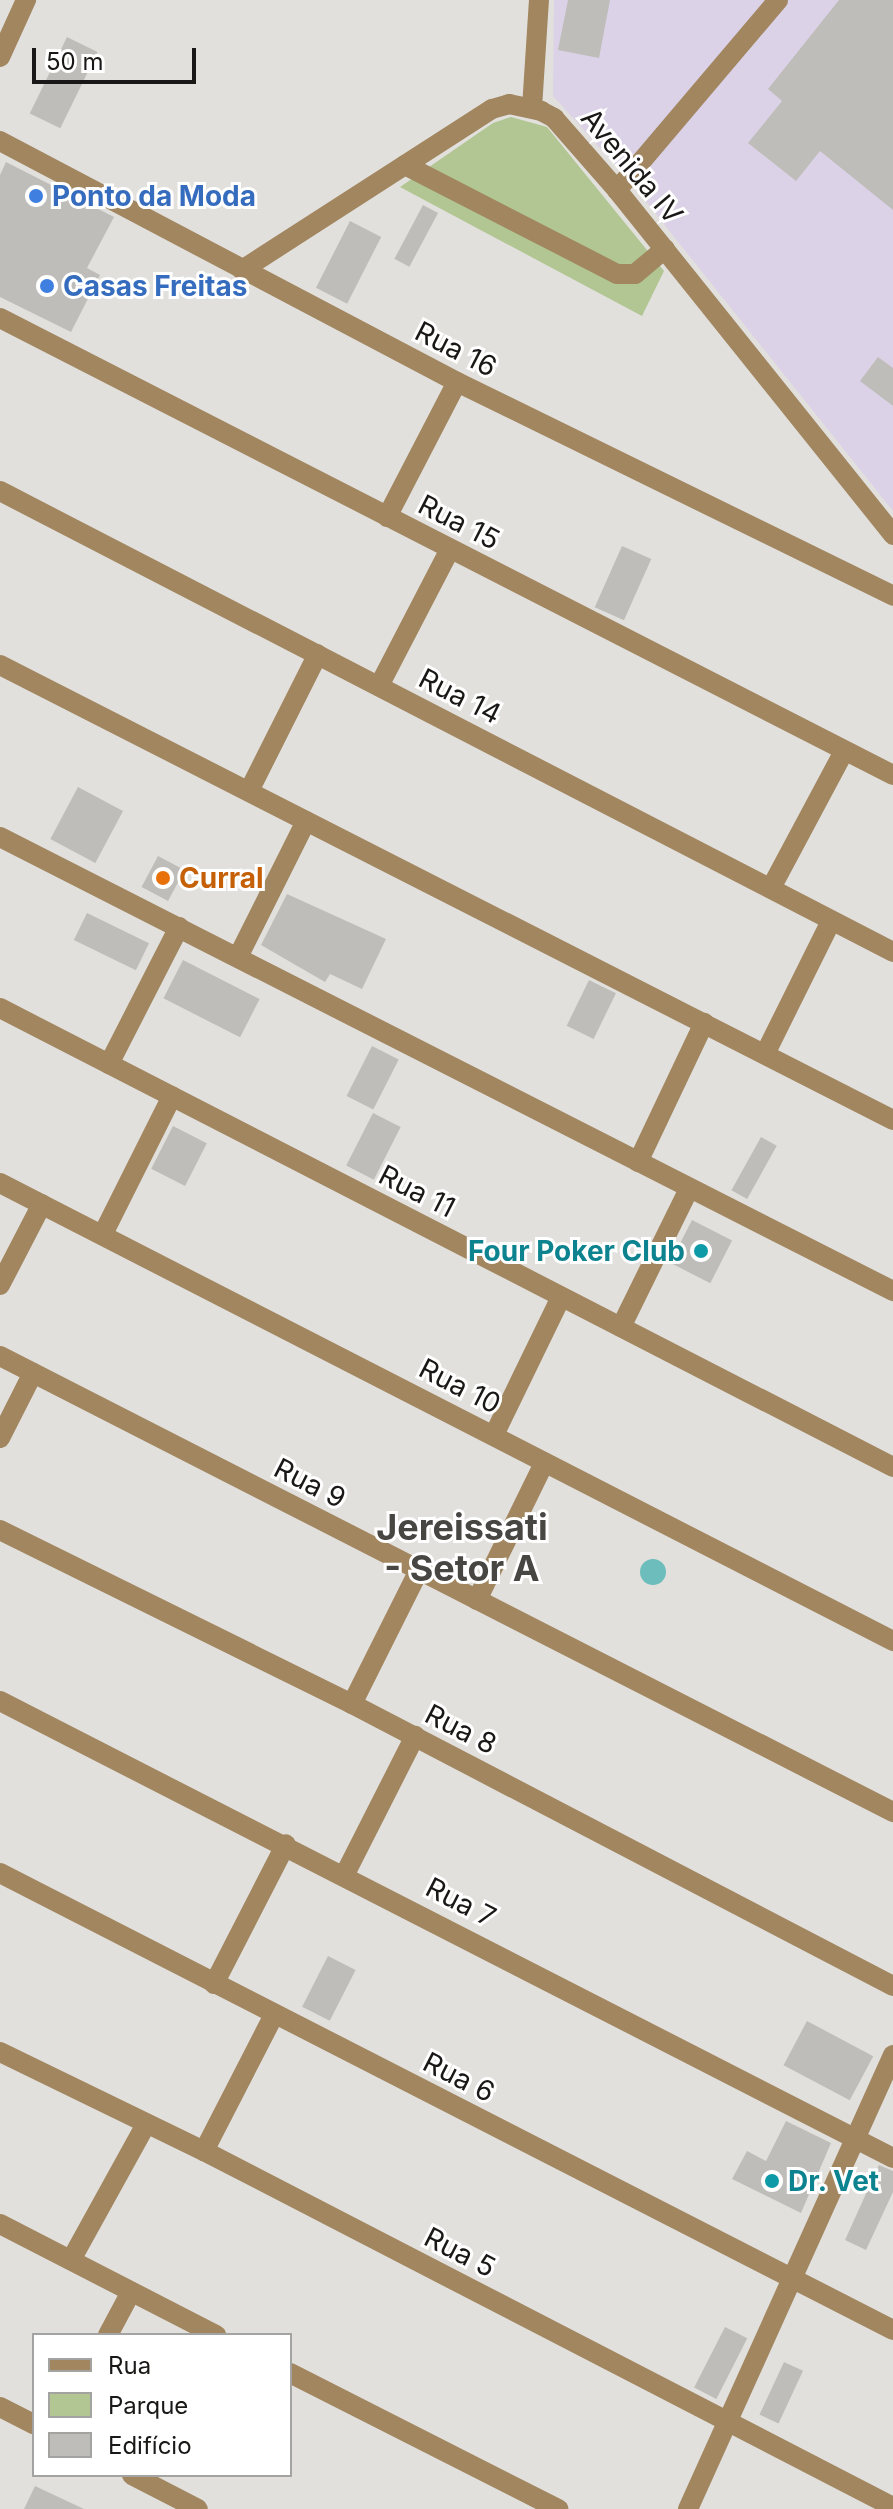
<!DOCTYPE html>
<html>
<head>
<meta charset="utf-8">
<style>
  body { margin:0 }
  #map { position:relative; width:893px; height:2509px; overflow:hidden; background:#e2e0dc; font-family:Inter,sans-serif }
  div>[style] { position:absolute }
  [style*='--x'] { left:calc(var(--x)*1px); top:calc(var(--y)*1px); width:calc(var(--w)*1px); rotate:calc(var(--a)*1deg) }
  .medical>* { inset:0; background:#dbd2e7 }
  .green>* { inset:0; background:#b1c693 }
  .water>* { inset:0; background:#6dbdbd }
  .round { border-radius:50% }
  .building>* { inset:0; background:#bfbdb9; transform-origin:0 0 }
  .minor>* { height:20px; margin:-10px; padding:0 10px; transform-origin:10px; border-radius:10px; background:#a18660 }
  .dots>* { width:22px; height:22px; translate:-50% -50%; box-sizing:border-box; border:4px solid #fff; border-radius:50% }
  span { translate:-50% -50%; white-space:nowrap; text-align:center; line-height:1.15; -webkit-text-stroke:6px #fff; paint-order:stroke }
  .street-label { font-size:28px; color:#191817 }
  .shop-label { font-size:28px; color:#366cbe; font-weight:700 }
  .left { translate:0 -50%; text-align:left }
  .food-label { font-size:28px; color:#c56008; font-weight:700 }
  .culture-label { font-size:28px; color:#0d838f; font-weight:700 }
  .right { translate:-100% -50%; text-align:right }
  .district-label { font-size:36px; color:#484643; font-weight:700 }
  .legend { position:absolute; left:32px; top:2333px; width:260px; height:144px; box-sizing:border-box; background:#fff; border:2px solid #a3a3a2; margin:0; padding:10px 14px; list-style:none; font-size:24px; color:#191817 }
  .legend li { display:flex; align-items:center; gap:16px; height:40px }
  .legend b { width:40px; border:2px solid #a3a3a2 }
  .scale { position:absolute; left:32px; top:48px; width:164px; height:36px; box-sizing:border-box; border:4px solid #191817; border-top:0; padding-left:10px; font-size:24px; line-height:28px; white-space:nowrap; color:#191817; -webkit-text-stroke:6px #fff; paint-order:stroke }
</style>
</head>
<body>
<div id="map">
  <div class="medical">
    <div style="clip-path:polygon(554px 0,893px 0,893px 511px,627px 178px,553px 96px)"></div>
  </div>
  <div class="green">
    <div style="clip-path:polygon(511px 117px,547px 127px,664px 271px,642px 316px,400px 187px,493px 123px)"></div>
  </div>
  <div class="water">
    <div class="round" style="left:640px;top:1559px;width:26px;height:26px"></div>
  </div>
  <div class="building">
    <div style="clip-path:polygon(568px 0,610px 0,599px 58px,558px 50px)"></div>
    <div style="clip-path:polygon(839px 0,893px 0,893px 210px,820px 151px,796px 181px,748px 143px,782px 101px,768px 89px)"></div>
    <div style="left:67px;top:37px;width:34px;height:85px;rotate:26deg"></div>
    <div style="clip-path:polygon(6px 162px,114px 217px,87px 268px,100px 275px,71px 332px,0 297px,0 175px)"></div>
    <div style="left:423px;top:205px;width:17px;height:61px;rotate:28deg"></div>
    <div style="left:350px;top:221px;width:35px;height:75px;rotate:27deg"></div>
    <div style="clip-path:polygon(878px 357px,893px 368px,893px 406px,860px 381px)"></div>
    <div style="left:622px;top:546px;width:32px;height:67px;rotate:24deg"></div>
    <div style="left:78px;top:787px;width:51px;height:59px;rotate:28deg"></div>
    <div style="left:158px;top:856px;width:30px;height:35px;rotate:28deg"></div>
    <div style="clip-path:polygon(287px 894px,386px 939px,362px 989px,330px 974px,325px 982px,261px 945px)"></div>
    <div style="left:87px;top:913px;width:69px;height:30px;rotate:26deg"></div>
    <div style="left:183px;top:960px;width:86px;height:43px;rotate:27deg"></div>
    <div style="left:589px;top:980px;width:30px;height:51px;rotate:26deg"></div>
    <div style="left:372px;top:1046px;width:30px;height:56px;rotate:27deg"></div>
    <div style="left:373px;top:1113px;width:31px;height:59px;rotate:27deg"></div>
    <div style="left:173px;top:1126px;width:38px;height:48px;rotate:27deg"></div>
    <div style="left:761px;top:1137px;width:18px;height:61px;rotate:29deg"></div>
    <div style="left:692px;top:1220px;width:45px;height:48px;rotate:27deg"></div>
    <div style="left:328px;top:1956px;width:31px;height:57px;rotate:27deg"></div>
    <div style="left:807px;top:2021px;width:75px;height:50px;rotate:28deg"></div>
    <div style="clip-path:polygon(786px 2121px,831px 2143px,801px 2213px,732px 2179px,747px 2151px,766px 2161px)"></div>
    <div style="clip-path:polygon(879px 2165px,893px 2171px,893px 2192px,866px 2250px,845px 2240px)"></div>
    <div style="left:725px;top:2327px;width:25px;height:68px;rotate:27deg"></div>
    <div style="left:784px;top:2362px;width:21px;height:58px;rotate:25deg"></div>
    <div style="clip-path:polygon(35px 2486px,84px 2509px,24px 2509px)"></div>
  </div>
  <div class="minor">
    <div style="--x:0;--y:57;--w:63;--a:-65.5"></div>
    <div style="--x:532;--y:108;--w:108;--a:-86.3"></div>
    <div style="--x:0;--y:141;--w:517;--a:27.81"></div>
    <div style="--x:457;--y:382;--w:486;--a:26.1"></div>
    <div style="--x:405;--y:165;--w:238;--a:27.2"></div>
    <div style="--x:617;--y:274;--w:18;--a:0"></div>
    <div style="--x:635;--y:274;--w:39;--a:-40"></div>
    <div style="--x:617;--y:190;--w:249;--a:-49.7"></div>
    <div style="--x:242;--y:270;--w:297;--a:-32.8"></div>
    <div style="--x:492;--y:109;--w:18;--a:-16"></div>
    <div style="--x:509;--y:104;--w:33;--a:12"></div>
    <div style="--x:541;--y:111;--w:15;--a:28"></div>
    <div style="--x:554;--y:118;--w:96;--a:48.8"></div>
    <div style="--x:617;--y:190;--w:442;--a:51.3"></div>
    <div style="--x:0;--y:318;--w:1003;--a:27.1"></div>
    <div style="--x:0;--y:491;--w:1005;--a:27.3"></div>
    <div style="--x:387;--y:517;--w:152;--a:-62.6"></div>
    <div style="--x:0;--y:665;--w:1002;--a:27"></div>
    <div style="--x:379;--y:686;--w:154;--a:-62.6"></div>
    <div style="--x:249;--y:791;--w:153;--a:-63.3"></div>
    <div style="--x:0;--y:837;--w:1002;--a:26.95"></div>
    <div style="--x:771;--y:888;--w:155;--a:-61.9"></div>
    <div style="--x:238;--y:957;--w:152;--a:-63.4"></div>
    <div style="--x:0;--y:1008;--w:1004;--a:27.2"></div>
    <div style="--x:765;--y:1054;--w:148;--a:-63.6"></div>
    <div style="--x:109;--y:1064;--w:154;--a:-62.9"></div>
    <div style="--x:638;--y:1162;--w:154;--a:-64.6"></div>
    <div style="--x:0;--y:1183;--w:1004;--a:27.15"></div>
    <div style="--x:103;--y:1234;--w:154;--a:-63.4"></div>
    <div style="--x:0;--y:1285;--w:91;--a:-62.6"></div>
    <div style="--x:621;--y:1327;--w:154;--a:-63.8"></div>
    <div style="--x:0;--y:1356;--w:1003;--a:27.05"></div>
    <div style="--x:494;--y:1435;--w:153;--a:-64.1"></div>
    <div style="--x:0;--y:1438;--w:73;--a:-63.1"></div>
    <div style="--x:0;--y:1530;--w:393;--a:26.3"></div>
    <div style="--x:352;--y:1704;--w:610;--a:27.53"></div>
    <div style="--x:477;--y:1600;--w:153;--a:-63.9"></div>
    <div style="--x:0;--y:1701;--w:1003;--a:27.1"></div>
    <div style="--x:352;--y:1704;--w:150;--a:-63.4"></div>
    <div style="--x:0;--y:1873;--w:1003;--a:27.1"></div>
    <div style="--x:345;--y:1874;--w:155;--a:-63.1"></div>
    <div style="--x:214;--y:1984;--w:157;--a:-62.8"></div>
    <div style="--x:0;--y:2052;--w:227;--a:25.9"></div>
    <div style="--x:204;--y:2151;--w:776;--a:27.32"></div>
    <div style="--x:204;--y:2151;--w:153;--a:-62.8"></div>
    <div style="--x:0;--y:2224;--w:243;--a:27.2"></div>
    <div style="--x:71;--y:2260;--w:155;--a:-61.1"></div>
    <div style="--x:108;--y:2335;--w:49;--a:-61.9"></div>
    <div style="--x:290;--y:2373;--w:301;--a:26.9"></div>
    <div style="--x:0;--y:2407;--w:38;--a:27"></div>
    <div style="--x:132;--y:2475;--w:74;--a:27.3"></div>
    <div style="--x:688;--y:2509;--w:498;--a:-65.7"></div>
  </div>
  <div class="dots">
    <div style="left:36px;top:196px;background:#3f7fe0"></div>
    <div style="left:47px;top:286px;background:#3f7fe0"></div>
    <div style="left:163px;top:878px;background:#e8710a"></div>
    <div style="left:701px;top:1251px;background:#0f9aa8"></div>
    <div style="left:772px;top:2181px;background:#0f9aa8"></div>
  </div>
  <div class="street-label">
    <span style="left:632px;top:166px;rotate:50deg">Avenida IV</span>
    <span style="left:456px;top:349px;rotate:27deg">Rua 16</span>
    <span style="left:459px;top:522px;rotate:27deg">Rua 15</span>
    <span style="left:460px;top:696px;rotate:27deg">Rua 14</span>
    <span style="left:417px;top:1191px;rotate:27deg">Rua 11</span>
    <span style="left:460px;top:1386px;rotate:27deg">Rua 10</span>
    <span style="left:310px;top:1483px;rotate:27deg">Rua 9</span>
    <span style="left:461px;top:1729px;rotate:27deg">Rua 8</span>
    <span style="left:461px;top:1902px;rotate:27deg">Rua 7</span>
    <span style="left:459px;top:2077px;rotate:27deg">Rua 6</span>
    <span style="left:460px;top:2252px;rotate:27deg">Rua 5</span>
  </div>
  <div class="shop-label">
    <span class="left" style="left:52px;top:196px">Ponto da Moda</span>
    <span class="left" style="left:63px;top:286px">Casas Freitas</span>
  </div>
  <div class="food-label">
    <span class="left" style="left:179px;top:878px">Curral</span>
  </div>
  <div class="culture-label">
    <span class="right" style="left:685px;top:1251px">Four Poker Club</span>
    <span class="left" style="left:788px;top:2181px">Dr. Vet</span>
  </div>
  <div class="district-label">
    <span style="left:462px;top:1548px">Jereissati<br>- Setor A</span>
  </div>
  <ul class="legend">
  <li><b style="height:10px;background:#a18660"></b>Rua</li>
  <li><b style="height:22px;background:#b1c693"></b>Parque</li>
  <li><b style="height:22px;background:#bfbdb9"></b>Edifício</li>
  </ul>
  <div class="scale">50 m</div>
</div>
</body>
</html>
